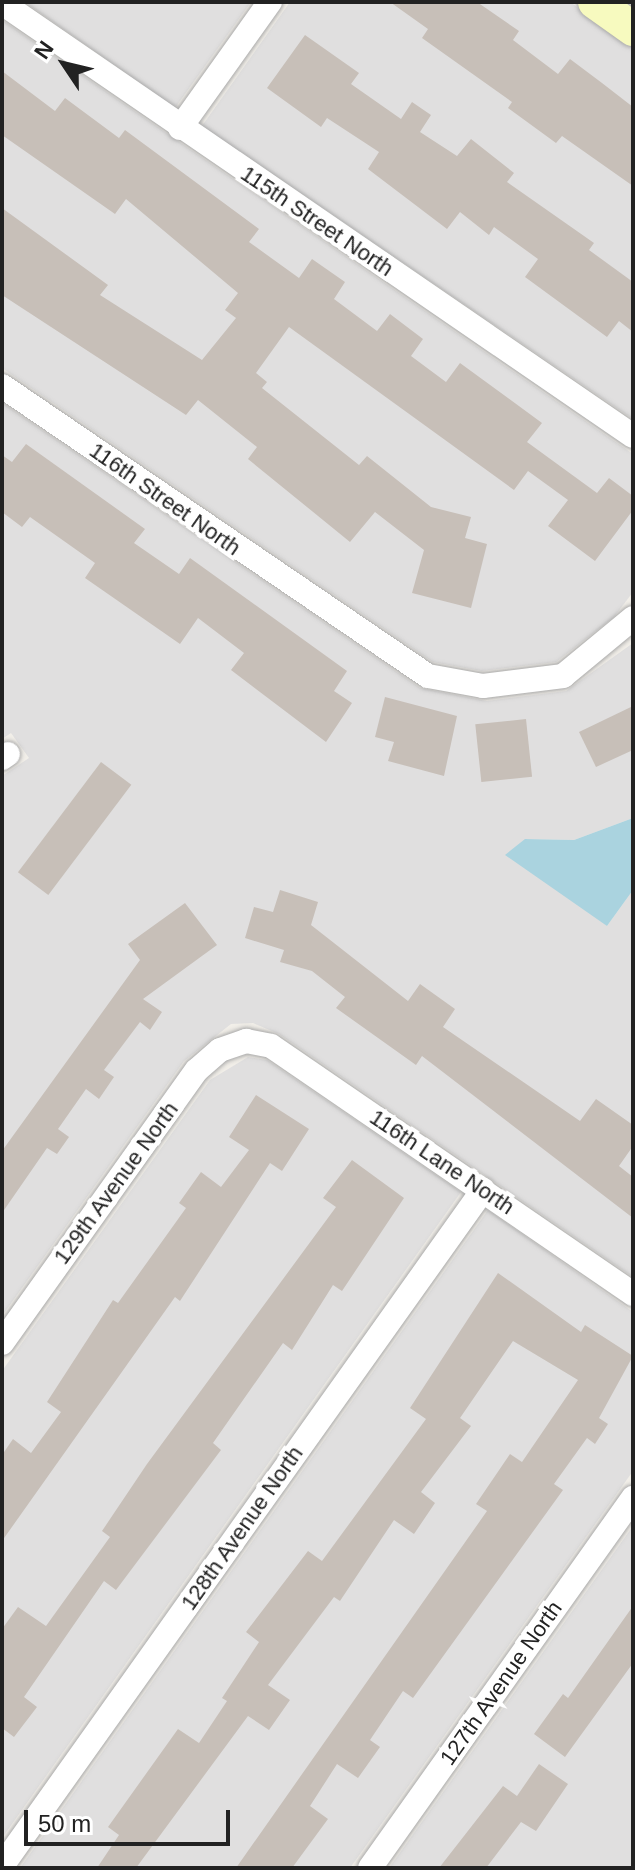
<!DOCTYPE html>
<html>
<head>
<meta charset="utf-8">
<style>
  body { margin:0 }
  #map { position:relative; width:635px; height:1870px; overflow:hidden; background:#f2efe9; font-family:Helvetica,sans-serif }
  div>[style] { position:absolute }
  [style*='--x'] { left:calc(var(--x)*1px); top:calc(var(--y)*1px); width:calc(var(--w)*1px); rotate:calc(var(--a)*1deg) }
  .residential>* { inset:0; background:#e0dfdf }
  .water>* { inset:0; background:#aad3df }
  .building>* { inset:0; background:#c7bfb8; transform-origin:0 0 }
  .roads { filter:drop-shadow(0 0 2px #a9a9a9) drop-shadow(0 0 2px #a9a9a9) }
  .street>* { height:24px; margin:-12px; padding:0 12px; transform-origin:12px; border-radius:12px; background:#fff }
  .secondary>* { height:34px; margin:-17px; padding:0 17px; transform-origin:17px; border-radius:17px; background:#f7fabf }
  span { translate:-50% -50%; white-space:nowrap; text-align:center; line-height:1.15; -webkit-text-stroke:8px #fff; paint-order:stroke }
  .street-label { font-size:22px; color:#222 }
  .frame { position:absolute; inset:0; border:4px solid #222; pointer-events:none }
  .north { position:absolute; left:24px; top:24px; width:80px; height:80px; -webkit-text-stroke:6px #fff; paint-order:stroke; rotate:305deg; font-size:22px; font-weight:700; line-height:32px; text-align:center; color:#222 }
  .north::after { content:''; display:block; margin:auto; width:28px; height:36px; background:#222; clip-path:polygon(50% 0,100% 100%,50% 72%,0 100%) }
  .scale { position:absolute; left:24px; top:1810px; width:206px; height:36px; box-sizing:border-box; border:4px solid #222; border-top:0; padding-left:10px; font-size:24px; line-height:28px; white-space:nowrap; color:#222; -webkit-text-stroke:6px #fff; paint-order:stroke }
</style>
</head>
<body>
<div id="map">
  <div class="residential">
    <div style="clip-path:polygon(25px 2px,251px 2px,175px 108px)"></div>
    <div style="clip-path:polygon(290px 2px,570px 2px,633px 47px,633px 419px,202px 126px)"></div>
    <div style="clip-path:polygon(2px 20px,633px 454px,633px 592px,614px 617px,556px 662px,482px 671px,433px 662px,2px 368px)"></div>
    <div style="clip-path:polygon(2px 403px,420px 688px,487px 701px,566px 691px,633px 643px,633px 818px,574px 840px,525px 839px,607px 926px,633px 890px,633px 1277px,279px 1034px,253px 1023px,231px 1024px,184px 1061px,2px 1316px,2px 776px,29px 758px,11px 733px,2px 739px)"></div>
    <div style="clip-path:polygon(248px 1057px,267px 1060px,461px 1192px,2px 1838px,2px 1371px,210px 1080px)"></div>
    <div style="clip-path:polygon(488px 1210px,633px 1312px,633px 1471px,350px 1868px,20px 1868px)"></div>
    <div style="clip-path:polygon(633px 1526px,633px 1868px,389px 1868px)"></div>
  </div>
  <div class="water">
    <div style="clip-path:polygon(633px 818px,633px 890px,607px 926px,505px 855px,525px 839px,574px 840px)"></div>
  </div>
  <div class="building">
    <div style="clip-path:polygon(390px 2px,477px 2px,519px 31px,513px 40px,558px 74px,570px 59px,602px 83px,633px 107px,633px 186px,562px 136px,556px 143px,508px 108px,512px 102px,422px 38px,428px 29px)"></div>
    <div style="clip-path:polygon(305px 35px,359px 73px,351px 84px,401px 119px,412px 102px,431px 115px,420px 132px,457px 156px,471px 139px,514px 173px,507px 182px,594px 243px,589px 250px,633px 282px,633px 332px,619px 321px,607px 337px,525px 277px,538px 259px,494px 227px,489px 235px,460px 212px,447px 229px,368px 169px,379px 152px,327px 118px,321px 127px,267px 88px)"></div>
    <div style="clip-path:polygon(2px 71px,55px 111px,65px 98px,119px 138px,125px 130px,259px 229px,249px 242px,299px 278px,312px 259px,345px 282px,334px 299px,377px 331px,390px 314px,423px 339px,411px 356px,446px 382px,460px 363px,542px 423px,527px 442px,597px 493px,609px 478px,633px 496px,633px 510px,595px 561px,548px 526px,568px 500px,528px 471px,514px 490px,289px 327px,256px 373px,267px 382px,262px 388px,359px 465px,367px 456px,431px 507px,471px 517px,465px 538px,487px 544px,471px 608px,412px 593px,424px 550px,375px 512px,350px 542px,248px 459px,257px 447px,198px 400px,186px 415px,2px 295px,2px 208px,108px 285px,100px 295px,202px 360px,236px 318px,225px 310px,238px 293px,126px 199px,115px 214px,2px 135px)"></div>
    <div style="clip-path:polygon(26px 444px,145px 529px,134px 543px,179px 574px,190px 558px,347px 671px,334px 691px,352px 703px,326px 742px,231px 670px,244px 653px,198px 618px,180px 644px,85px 578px,95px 563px,30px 517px,22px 527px,2px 512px,2px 455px,12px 462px)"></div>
    <div style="clip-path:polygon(385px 697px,457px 716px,444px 776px,388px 761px,394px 742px,375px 737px)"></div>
    <div style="clip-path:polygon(633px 706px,633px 750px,596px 767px,579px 732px)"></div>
    <div style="left:526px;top:719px;width:58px;height:51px;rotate:84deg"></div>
    <div style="left:101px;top:762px;width:38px;height:138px;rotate:37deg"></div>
    <div style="clip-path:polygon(280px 890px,318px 902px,311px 925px,408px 1001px,420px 984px,455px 1009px,443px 1027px,580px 1121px,596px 1099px,633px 1125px,633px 1146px,619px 1166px,633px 1177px,633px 1218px,422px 1056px,416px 1065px,336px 1008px,345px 997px,312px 971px,280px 962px,284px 950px,245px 938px,254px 907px,273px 912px)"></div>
    <div style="clip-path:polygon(185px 903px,217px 945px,143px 999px,162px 1012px,150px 1030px,140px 1022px,104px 1070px,114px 1077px,99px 1099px,86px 1089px,58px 1129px,69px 1137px,57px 1154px,47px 1148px,2px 1213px,2px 1151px,140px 960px,128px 944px)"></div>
    <div style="clip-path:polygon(256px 1095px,309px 1129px,282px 1171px,270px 1163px,180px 1301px,175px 1297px,2px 1541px,2px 1455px,13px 1439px,31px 1453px,61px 1412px,47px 1402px,113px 1300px,118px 1303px,186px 1208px,179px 1203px,201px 1172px,221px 1187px,249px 1150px,229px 1137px)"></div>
    <div style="clip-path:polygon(352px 1160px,404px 1198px,342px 1291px,333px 1285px,292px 1350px,283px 1343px,213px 1443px,221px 1450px,116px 1590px,104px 1581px,24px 1697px,37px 1707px,14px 1737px,2px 1728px,2px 1629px,18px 1607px,46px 1626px,110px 1537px,102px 1531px,147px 1464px,336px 1207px,323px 1198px)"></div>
    <div style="clip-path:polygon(498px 1273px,581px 1332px,585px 1325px,633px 1356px,599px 1418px,608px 1424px,595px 1444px,587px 1438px,554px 1484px,563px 1490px,413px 1698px,403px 1691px,370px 1740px,380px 1747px,358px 1778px,337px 1764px,310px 1806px,328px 1819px,292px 1868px,236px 1868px,487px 1511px,476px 1504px,510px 1454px,522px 1462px,578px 1380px,513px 1341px,460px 1418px,471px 1426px,421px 1492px,435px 1503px,414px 1534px,394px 1520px,340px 1601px,334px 1597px,268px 1685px,290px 1700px,269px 1730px,248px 1716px,136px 1868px,97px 1868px,119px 1835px,108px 1827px,178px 1729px,199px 1743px,227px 1701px,222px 1698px,259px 1642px,246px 1632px,308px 1551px,322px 1561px,426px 1419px,410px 1408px)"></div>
    <div style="clip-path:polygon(633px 1606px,633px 1663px,565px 1757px,534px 1734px,563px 1694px,568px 1698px)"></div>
    <div style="clip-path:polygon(539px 1764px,568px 1784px,536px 1831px,521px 1822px,486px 1868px,439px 1868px,503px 1786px,517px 1796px)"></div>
  </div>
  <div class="roads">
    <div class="street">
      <div style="--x:2;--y:3;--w:765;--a:34.46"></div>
      <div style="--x:180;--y:128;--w:155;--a:-54.5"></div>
      <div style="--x:2;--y:386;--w:515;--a:34.25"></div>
      <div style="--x:428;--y:676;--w:56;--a:10.3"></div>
      <div style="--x:483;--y:686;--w:81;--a:-7.1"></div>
      <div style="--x:563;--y:676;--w:91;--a:-39.6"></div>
      <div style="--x:2;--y:758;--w:7;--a:-34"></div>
      <div style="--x:2;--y:1343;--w:335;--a:-54.5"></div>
      <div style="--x:197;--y:1070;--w:30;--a:-41"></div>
      <div style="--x:220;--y:1050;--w:28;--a:-19"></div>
      <div style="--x:246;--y:1041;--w:25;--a:11"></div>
      <div style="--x:271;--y:1046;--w:439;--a:34.4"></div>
      <div style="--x:2;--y:1866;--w:830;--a:-54.57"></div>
      <div style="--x:370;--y:1868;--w:454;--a:-54.6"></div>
    </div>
    <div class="secondary">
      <div style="--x:595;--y:2;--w:47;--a:35.4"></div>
    </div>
  </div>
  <div class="street-label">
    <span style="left:317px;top:221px;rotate:34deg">115th Street North</span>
    <span style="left:165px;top:499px;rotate:35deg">116th Street North</span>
    <span style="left:442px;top:1162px;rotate:34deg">116th Lane North</span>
    <span style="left:116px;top:1183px;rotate:-54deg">129th Avenue North</span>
    <span style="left:242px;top:1528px;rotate:-55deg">128th Avenue North</span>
    <span style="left:501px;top:1683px;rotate:-55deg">127th Avenue North</span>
  </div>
  <div class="frame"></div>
  <div class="north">N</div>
  <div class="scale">50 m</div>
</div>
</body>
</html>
